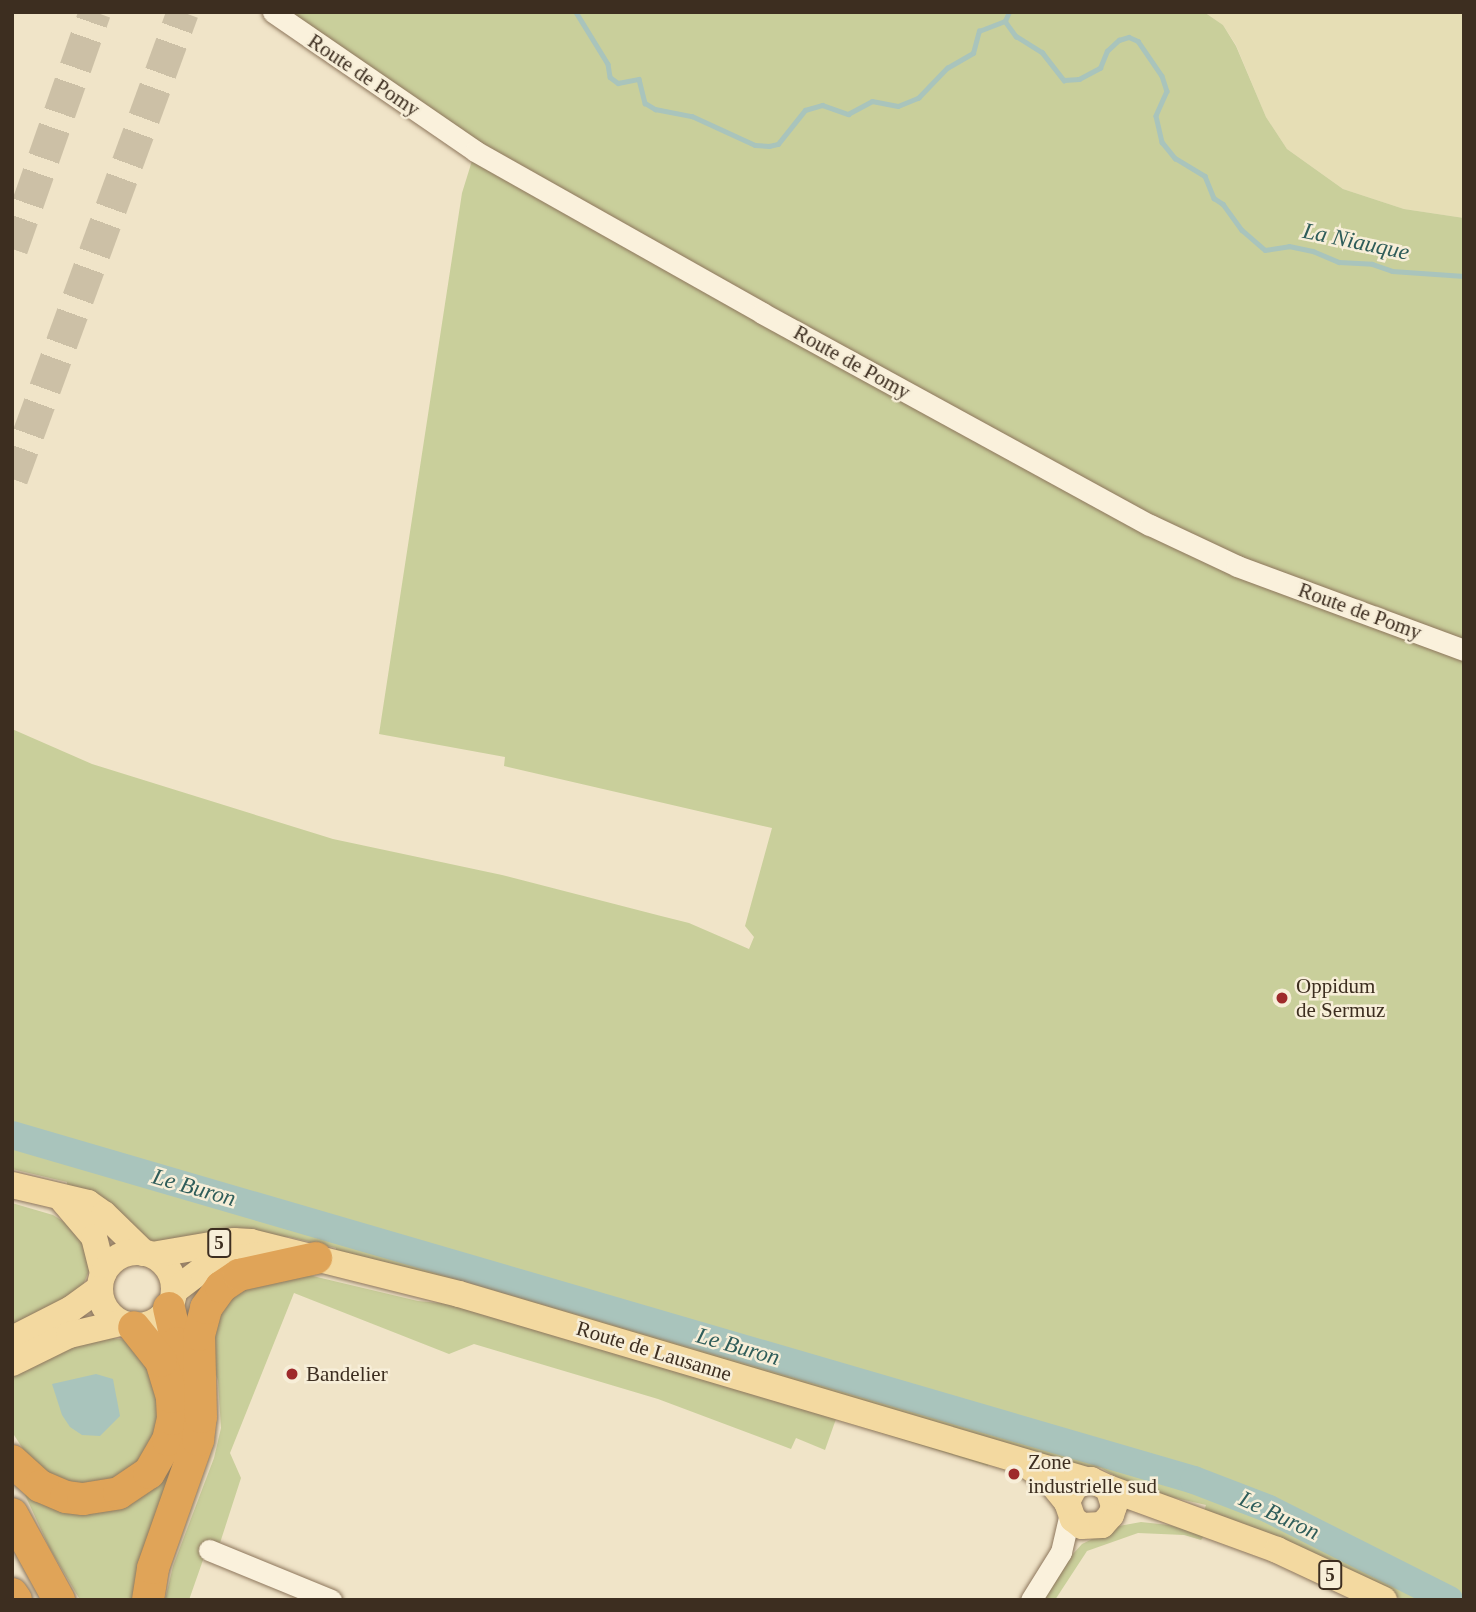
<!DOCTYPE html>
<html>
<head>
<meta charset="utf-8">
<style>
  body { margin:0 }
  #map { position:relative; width:1476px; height:1612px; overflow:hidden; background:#f0e4c8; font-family:Georgia,serif }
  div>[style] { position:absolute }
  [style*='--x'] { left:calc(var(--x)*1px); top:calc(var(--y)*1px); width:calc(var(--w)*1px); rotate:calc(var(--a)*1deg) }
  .farmland>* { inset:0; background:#e6deb5 }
  .green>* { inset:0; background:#c9cf9b }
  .water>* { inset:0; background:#a9c4bc }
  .stream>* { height:4.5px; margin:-2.25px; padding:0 2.25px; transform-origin:2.25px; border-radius:2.25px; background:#a9c4bc }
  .river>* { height:28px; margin:-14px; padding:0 14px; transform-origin:14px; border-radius:14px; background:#a9c4bc }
  .highway-tunnel>* { height:32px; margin-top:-16px; transform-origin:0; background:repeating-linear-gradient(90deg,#ccc0a6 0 32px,transparent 0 48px) }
  .roads { filter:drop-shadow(0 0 2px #8d765c) drop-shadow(0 0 2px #8d765c) }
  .minor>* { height:21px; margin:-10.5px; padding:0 10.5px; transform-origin:10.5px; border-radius:10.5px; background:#faf1dc }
  .major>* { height:26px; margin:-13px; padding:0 13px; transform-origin:13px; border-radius:13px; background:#f3d9a0 }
  .major>.ring { margin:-13px; padding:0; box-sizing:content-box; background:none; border:26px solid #f3d9a0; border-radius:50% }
  .highway>* { height:32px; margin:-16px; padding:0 16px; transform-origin:16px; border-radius:16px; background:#e0a458 }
  .dots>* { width:19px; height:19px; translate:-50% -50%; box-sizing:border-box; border:4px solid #f7eed8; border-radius:50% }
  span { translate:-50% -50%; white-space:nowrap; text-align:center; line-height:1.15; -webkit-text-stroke:5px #f7eed8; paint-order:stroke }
  .shield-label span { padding:2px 5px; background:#f7eed8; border:2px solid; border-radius:5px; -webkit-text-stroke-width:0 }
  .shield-label { font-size:19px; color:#3d2e20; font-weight:700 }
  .street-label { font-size:21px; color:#3d2e20 }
  .poi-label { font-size:21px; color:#3d2e20 }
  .left { translate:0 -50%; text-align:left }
  .water-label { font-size:23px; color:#2f5d5a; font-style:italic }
  .frame { position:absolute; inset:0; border:14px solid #3d2e20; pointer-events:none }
</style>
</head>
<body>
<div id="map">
  <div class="farmland">
    <div style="clip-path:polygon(1204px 12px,1464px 12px,1464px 218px,1404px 209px,1343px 189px,1287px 149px,1266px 117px,1236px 45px,1223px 25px)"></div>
  </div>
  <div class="green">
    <div style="clip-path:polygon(273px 12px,1204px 12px,1223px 25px,1236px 46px,1266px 117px,1287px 149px,1343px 189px,1404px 209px,1464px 218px,1464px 1600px,1404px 1600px,1204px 1511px,1206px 1505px,1140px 1490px,1101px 1468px,1065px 1464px,1049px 1455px,1047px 1459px,336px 1253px,336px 1248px,289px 1237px,163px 1244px,152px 1241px,67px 1189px,67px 1182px,12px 1169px,12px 729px,92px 764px,333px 839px,502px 875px,661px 916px,689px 923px,749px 949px,754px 937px,745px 926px,772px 828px,504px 766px,505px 757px,379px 734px,462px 193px,475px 151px)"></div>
    <div style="clip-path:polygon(12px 1203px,53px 1215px,77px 1230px,91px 1266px,81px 1290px,12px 1331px)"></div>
    <div style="clip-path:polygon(300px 1273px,418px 1301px,460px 1305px,989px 1462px,988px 1466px,836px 1419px,825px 1450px,796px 1438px,791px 1449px,658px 1399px,474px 1344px,449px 1354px,294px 1293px,230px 1453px,241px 1478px,220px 1543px,210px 1540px,189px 1600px,165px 1600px,173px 1566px,214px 1458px,221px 1428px,218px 1381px,206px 1341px,229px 1289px)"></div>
    <div style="clip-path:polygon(107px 1337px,132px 1341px,141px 1349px,157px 1395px,158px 1429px,142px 1460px,112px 1481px,72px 1484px,47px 1474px,25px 1452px,12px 1432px,12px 1373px,49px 1355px)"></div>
    <div style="clip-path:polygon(189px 1412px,138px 1600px,80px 1600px,49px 1547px,20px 1484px,95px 1507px)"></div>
    <div style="clip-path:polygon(1141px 1522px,1169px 1525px,1205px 1535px,1201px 1540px,1184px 1535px,1138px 1533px,1087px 1551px,1055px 1600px,1040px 1600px,1063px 1565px,1082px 1544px,1119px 1526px)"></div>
  </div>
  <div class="water">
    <div style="clip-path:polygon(96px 1374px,113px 1379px,120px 1416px,100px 1436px,82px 1435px,70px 1427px,62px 1415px,52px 1384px)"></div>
  </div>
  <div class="stream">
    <div style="--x:576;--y:12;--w:61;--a:58.4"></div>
    <div style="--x:608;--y:64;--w:13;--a:81"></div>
    <div style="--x:610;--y:77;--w:10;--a:37"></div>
    <div style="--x:618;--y:83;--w:21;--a:-11"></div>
    <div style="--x:639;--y:79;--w:25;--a:76"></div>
    <div style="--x:645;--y:103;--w:12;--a:31"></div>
    <div style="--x:655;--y:109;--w:38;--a:11"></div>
    <div style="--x:692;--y:116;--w:69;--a:24.7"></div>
    <div style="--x:755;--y:145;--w:14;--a:4"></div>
    <div style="--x:769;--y:146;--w:9;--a:-13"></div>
    <div style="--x:778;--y:144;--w:43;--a:-51.5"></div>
    <div style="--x:805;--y:110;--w:18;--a:-16"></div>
    <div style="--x:822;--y:105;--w:28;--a:19"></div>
    <div style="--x:848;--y:114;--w:27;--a:-28"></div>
    <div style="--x:872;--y:101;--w:26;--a:11"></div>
    <div style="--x:898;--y:106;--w:22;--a:-22"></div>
    <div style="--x:918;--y:98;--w:42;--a:-46"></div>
    <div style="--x:947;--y:68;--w:30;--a:-30"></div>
    <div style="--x:973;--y:53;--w:23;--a:-75"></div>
    <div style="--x:979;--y:31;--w:28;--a:-21"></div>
    <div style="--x:1005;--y:21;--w:10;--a:-66"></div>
    <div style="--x:1005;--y:21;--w:19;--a:54"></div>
    <div style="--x:1016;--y:36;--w:31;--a:32"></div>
    <div style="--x:1042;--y:52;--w:36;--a:52"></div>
    <div style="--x:1064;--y:80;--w:15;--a:-4"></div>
    <div style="--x:1079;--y:79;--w:24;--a:-28"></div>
    <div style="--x:1100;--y:68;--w:18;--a:-68"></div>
    <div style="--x:1107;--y:51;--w:16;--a:-43"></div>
    <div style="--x:1119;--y:40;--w:10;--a:-17"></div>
    <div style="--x:1129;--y:37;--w:10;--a:24"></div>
    <div style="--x:1138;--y:41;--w:42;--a:55.6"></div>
    <div style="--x:1162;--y:76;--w:16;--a:72"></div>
    <div style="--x:1167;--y:91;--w:27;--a:114"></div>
    <div style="--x:1156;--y:116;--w:27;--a:77"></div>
    <div style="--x:1162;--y:142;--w:21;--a:51"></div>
    <div style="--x:1175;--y:158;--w:35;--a:31"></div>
    <div style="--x:1205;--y:176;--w:24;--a:68"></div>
    <div style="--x:1214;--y:198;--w:11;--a:34"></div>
    <div style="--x:1223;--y:204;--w:32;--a:54"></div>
    <div style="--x:1242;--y:230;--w:30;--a:41"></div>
    <div style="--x:1265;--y:250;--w:24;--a:-9"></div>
    <div style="--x:1289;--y:246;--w:25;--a:12"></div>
    <div style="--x:1313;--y:251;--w:28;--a:23"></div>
    <div style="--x:1339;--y:262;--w:33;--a:3"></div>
    <div style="--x:1372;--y:264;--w:21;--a:19"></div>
    <div style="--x:1392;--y:271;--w:72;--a:4"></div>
  </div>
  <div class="river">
    <div style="--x:12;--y:1135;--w:1231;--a:16.27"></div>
    <div style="--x:1194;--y:1480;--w:80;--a:21.1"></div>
    <div style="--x:1269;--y:1509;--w:202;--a:26.8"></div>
  </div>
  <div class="highway-tunnel">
    <div style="--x:12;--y:249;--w:251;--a:-70.7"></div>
    <div style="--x:12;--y:479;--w:497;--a:-69.9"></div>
  </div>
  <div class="roads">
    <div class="minor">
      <div style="--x:273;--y:12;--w:245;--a:34.5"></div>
      <div style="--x:475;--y:151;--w:330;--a:29.4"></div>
      <div style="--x:762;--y:313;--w:442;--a:28.7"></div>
      <div style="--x:1150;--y:525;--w:96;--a:25.2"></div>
      <div style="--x:1237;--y:566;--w:242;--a:20.3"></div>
      <div style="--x:209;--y:1550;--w:132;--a:22.3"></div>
      <div style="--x:1031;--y:1600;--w:57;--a:-58"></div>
      <div style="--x:1061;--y:1552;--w:39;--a:-77"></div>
    </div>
    <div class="major">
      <div style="--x:12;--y:1185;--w:78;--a:13.3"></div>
      <div style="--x:88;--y:1203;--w:19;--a:35"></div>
      <div style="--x:104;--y:1214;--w:56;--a:44.3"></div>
      <div style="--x:61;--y:1198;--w:51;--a:49.8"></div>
      <div style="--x:94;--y:1237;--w:38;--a:76"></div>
      <div class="ring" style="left:100px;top:1252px;width:48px;height:48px"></div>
      <div style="--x:152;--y:1255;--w:83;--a:-9.7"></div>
      <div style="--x:234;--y:1241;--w:17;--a:3"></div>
      <div style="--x:251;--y:1242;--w:214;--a:14"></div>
      <div style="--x:459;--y:1294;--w:654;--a:16.52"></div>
      <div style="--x:174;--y:1291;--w:35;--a:-37"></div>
      <div style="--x:202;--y:1270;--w:40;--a:-18"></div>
      <div style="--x:240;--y:1258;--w:28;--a:-8"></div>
      <div style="--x:12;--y:1339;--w:66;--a:-27"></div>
      <div style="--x:71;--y:1309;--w:34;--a:-36"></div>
      <div style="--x:12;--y:1363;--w:64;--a:-26.2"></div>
      <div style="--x:69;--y:1335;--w:52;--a:-13.2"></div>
      <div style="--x:1032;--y:1469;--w:22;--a:34"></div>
      <div style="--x:1050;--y:1481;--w:27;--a:51"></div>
      <div style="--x:1067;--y:1502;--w:18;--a:71"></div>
      <div style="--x:1073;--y:1519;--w:11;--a:38"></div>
      <div style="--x:1082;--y:1526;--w:20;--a:-3"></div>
      <div style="--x:1102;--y:1525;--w:13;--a:-48"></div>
      <div style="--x:1111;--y:1515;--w:9;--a:-72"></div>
      <div style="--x:1114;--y:1506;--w:19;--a:-108"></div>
      <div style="--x:1108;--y:1488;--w:19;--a:-155"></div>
      <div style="--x:1091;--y:1480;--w:17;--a:159"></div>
      <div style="--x:1075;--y:1486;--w:18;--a:117"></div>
      <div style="--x:1108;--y:1488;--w:180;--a:20.1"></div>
      <div style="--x:1277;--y:1550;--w:118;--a:25"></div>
    </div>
    <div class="highway">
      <div style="--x:169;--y:1308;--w:36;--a:77"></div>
      <div style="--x:177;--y:1343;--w:41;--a:67.2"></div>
      <div style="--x:12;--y:1461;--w:38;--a:42"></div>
      <div style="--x:40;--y:1486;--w:28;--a:23"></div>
      <div style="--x:66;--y:1497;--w:17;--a:7"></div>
      <div style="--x:83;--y:1499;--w:36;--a:-9"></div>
      <div style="--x:119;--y:1493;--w:36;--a:-34"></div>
      <div style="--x:149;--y:1473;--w:38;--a:-60"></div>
      <div style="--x:168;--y:1440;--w:22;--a:-77"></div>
      <div style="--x:173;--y:1419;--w:22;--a:-93"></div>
      <div style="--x:172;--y:1397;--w:38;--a:-107"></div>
      <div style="--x:161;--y:1361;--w:43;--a:-128.5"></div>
      <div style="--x:12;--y:1514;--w:98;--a:61.3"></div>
      <div style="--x:12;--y:1594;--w:7;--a:56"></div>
      <div style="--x:148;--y:1600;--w:32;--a:-81"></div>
      <div style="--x:153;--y:1568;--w:136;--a:-70.6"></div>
      <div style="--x:198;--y:1440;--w:23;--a:-83"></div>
      <div style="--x:201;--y:1417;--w:82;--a:-91.4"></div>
      <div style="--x:199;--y:1335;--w:28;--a:-75"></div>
      <div style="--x:206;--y:1308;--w:26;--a:-54"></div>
      <div style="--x:221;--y:1287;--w:22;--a:-34"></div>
      <div style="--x:239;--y:1275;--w:79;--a:-12.4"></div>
    </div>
  </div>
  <div class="dots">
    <div style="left:1282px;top:998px;background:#9e2a2b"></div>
    <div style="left:292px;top:1374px;background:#9e2a2b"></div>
    <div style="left:1014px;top:1474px;background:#9e2a2b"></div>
  </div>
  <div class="shield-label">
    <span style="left:219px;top:1243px">5</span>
    <span style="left:1330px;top:1575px">5</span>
  </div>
  <div class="street-label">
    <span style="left:364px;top:75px;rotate:34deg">Route de Pomy</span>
    <span style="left:852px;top:362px;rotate:29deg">Route de Pomy</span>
    <span style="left:1360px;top:611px;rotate:20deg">Route de Pomy</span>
    <span style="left:654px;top:1351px;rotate:17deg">Route de Lausanne</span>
  </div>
  <div class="poi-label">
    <span class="left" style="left:1296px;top:998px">Oppidum<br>de Sermuz</span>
    <span class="left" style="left:306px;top:1374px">Bandelier</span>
    <span class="left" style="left:1028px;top:1474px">Zone<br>industrielle sud</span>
  </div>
  <div class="water-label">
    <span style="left:1356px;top:242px;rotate:12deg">La Niauque</span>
    <span style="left:194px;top:1188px;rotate:16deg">Le Buron</span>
    <span style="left:738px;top:1347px;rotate:16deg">Le Buron</span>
    <span style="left:1279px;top:1516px;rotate:25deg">Le Buron</span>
  </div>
  <div class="frame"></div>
</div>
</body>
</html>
